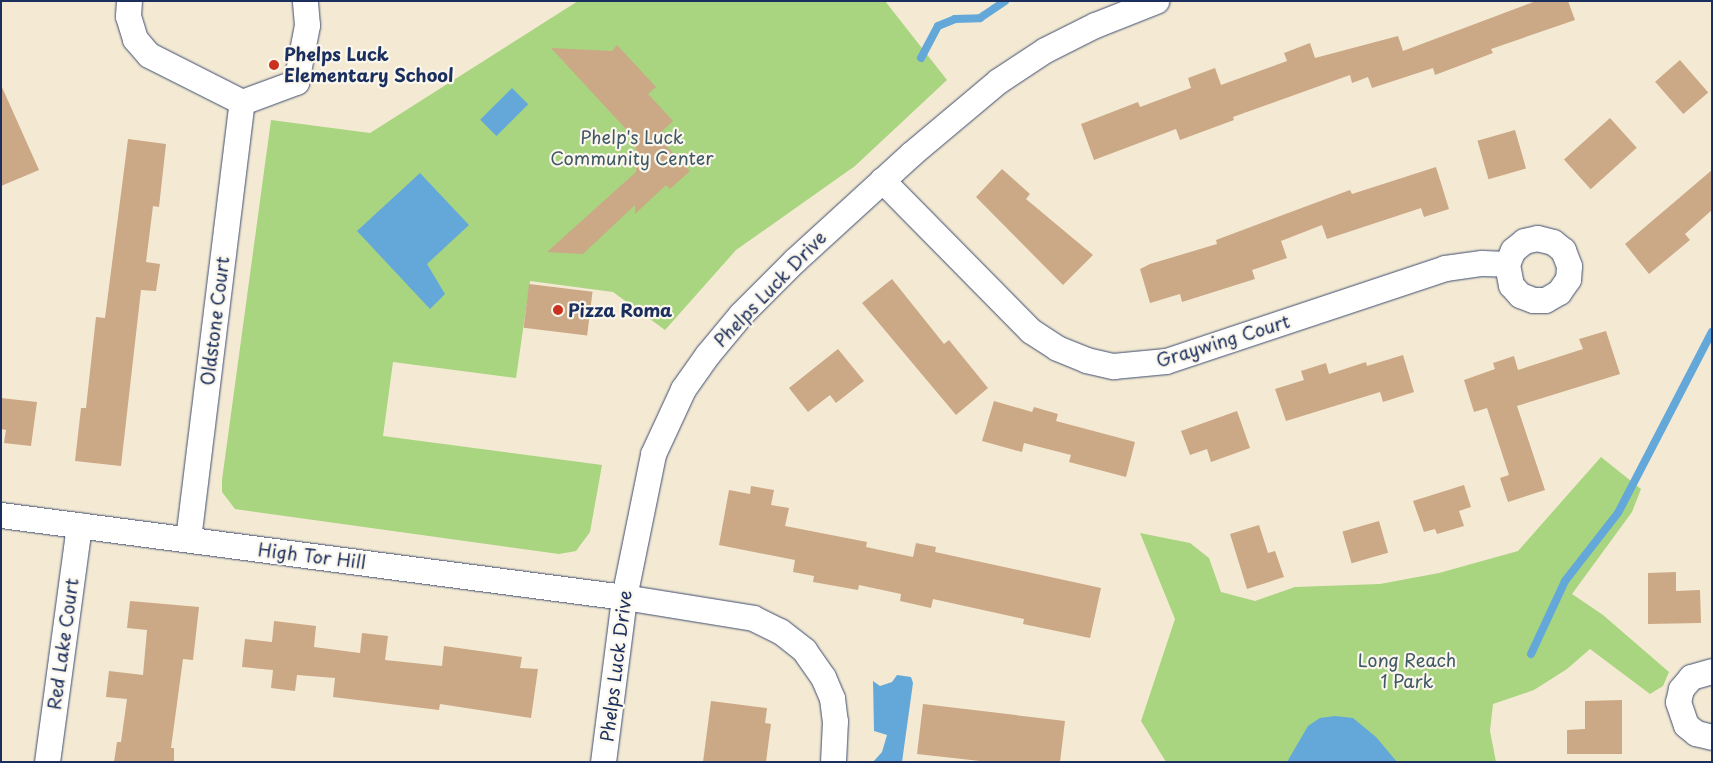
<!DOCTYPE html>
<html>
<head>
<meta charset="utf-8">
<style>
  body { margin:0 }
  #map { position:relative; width:1713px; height:763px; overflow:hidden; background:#f4ead3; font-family:"Playpen Sans",sans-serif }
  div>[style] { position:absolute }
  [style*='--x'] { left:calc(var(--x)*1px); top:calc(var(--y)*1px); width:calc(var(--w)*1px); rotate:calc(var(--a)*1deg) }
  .green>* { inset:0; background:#a9d480 }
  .water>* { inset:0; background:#63a8d9; transform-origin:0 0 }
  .stream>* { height:8px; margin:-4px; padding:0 4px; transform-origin:4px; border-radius:4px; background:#63a8d9 }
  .building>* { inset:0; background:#cba886; transform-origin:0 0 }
  .roads { filter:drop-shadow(0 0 1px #3c4b70) drop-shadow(0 0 1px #3c4b70) }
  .minor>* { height:25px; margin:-12.5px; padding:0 12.5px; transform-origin:12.5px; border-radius:12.5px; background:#fff }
  .dots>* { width:14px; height:14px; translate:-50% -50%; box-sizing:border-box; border:2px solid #fbf7ec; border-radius:50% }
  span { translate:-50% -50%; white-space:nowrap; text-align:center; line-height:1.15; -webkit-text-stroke:4.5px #fbf7ec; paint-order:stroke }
  .poi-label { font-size:18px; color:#1b2f5e; font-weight:700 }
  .left { translate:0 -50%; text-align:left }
  .park-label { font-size:18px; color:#3e5866 }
  .street-label { font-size:18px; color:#1b2f5e }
  .frame { position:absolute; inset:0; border:2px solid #1b2f5e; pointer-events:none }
</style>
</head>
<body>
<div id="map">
  <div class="green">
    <div style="clip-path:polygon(578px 1px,885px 1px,947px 80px,855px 166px,736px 250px,665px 330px,613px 292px,530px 281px,516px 378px,393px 362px,383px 436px,602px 465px,590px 532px,576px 551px,559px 554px,235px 509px,222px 492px,222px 480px,271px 120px,370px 133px)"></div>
    <div style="clip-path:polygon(1601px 457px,1641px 489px,1632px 512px,1572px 594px,1603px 615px,1669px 672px,1663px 686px,1650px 694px,1590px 649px,1567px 669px,1534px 690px,1493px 704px,1490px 731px,1496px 762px,1166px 762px,1141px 721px,1175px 619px,1140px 533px,1190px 543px,1209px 558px,1221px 592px,1255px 601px,1295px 587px,1380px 584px,1439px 573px,1518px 551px)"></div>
  </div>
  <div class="water">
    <div style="left:512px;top:88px;width:23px;height:45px;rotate:45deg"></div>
    <div style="clip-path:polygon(420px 173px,469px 225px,427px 264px,445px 294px,430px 309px,357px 231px)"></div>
    <div style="clip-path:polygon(897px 675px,911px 677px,913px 683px,902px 762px,873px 762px,882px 752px,887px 735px,874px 731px,873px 681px,880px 686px,892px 682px)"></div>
    <div style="clip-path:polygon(1335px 716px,1353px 718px,1376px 737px,1397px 762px,1287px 762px,1308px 726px,1320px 718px)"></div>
  </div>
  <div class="stream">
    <div style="--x:921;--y:58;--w:36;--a:-62"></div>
    <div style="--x:938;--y:26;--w:18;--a:-22"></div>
    <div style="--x:955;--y:19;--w:25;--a:-2"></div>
    <div style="--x:980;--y:18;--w:30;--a:-34"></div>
    <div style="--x:1531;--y:654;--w:81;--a:-65"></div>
    <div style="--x:1565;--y:581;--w:86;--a:-52.1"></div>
    <div style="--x:1618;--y:513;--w:204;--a:-62.6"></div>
  </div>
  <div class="building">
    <div style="clip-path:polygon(1536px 1px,1568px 1px,1575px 20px,1491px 49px,1493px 53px,1435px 75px,1433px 68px,1372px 88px,1368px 77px,1352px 83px,1350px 75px,1233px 117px,1234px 120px,1180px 140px,1176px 129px,1094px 160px,1081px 124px,1138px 102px,1140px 107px,1191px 88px,1188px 78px,1215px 68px,1221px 85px,1287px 61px,1284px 53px,1310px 43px,1315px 58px,1398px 36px,1403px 51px)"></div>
    <div style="clip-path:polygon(617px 45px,656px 87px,648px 94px,673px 121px,657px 136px,690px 171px,670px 189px,666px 185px,635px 214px,635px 205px,583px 254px,547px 252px,636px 172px,636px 140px,551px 48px,612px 51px)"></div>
    <div style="left:1680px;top:60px;width:43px;height:33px;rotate:49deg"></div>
    <div style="clip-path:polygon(1px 85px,39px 170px,1px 186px)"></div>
    <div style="left:1610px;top:118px;width:40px;height:62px;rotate:48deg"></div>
    <div style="left:1515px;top:130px;width:40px;height:39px;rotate:74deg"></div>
    <div style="clip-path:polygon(128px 139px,166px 144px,159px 207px,153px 206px,146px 262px,160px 264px,156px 291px,141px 290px,121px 466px,75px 461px,81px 408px,86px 408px,96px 317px,105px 318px)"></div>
    <div style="clip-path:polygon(1436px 167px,1449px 209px,1424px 217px,1421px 208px,1327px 239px,1322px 225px,1281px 241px,1287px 258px,1252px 270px,1255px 279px,1182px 302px,1180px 294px,1150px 303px,1140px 269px,1150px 264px,1217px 244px,1216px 240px,1350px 190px,1352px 194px)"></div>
    <div style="clip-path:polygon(1002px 169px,1030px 194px,1026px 199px,1093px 255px,1063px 285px,976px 197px)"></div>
    <div style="clip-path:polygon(1712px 170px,1712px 210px,1685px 234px,1690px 240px,1649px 274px,1625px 244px)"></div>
    <div style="clip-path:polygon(892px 279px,944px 344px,949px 340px,988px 388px,956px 415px,862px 303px)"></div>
    <div style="left:529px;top:284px;width:64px;height:44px;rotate:7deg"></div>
    <div style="clip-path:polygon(1606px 331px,1620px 374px,1517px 406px,1545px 490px,1508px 502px,1500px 478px,1509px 475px,1487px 408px,1474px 412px,1464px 380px,1495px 369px,1493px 363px,1514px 356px,1518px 370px,1583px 349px,1579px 339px)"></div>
    <div style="clip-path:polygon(838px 349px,864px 381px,836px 403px,830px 395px,808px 412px,789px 388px)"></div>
    <div style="clip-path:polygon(1403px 355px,1414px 392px,1383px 402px,1380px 392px,1286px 421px,1275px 389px,1304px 380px,1301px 371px,1326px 363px,1329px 374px,1366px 362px,1367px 366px)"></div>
    <div style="clip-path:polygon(1px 398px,37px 402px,31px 446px,4px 443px,6px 430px,1px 429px)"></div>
    <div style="clip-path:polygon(994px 401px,1032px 412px,1034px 407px,1058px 414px,1056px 421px,1135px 442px,1126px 477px,1069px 462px,1071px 455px,1024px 443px,1022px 452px,982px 441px)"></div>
    <div style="clip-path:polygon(1237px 411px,1250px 448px,1211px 462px,1207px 449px,1190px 455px,1181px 431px)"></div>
    <div style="clip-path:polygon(1464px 485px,1471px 507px,1459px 511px,1464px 526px,1437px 534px,1435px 529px,1424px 532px,1413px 501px)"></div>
    <div style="clip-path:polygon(751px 486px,774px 490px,771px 505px,789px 508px,785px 526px,867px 542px,866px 547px,913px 557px,916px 543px,936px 547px,935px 552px,1101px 588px,1090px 638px,1023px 624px,1024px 619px,933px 599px,931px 608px,900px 601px,901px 594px,859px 585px,858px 590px,813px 582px,814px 576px,793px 572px,795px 560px,719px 545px,729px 490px,750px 494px)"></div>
    <div style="left:1379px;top:521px;width:33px;height:38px;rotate:74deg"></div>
    <div style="clip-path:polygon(1259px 525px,1268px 553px,1275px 551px,1284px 577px,1247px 589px,1230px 534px)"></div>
    <div style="clip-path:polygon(1676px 572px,1676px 591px,1700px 590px,1701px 623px,1648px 624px,1648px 573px)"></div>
    <div style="clip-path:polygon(130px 601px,199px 607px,193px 660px,183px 659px,171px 748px,174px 748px,174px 762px,114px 762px,117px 742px,121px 742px,127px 699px,106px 697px,109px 671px,143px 675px,147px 630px,127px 628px)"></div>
    <div style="clip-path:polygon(274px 621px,316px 626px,314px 647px,360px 653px,362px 633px,388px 636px,385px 660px,442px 666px,444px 646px,522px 657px,520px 668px,538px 669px,531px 718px,440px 704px,439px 710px,333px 697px,335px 678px,297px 675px,295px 691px,271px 688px,273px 670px,242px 667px,245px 639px,272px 642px)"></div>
    <div style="clip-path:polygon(1622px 700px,1622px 754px,1567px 754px,1567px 730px,1585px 729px,1585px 701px)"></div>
    <div style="clip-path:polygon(711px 701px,767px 708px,765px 723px,771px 724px,766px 762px,703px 762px)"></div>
    <div style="clip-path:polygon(923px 704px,1065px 721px,1060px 762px,989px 762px,917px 754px)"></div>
  </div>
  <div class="roads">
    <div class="minor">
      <div style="--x:129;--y:1;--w:15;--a:94"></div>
      <div style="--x:128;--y:16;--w:24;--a:73"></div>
      <div style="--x:135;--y:39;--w:21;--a:49"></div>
      <div style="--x:149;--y:55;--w:104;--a:26.8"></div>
      <div style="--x:242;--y:102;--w:58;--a:-20.3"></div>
      <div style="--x:296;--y:82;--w:58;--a:-79.1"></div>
      <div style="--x:307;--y:25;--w:24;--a:-95"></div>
      <div style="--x:882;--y:180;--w:212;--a:45.4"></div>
      <div style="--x:1031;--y:331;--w:31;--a:33"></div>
      <div style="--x:1057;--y:348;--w:31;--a:22"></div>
      <div style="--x:1086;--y:360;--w:28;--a:13"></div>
      <div style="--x:1113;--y:366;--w:53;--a:-5.4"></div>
      <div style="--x:1166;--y:361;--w:294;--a:-18.4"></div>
      <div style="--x:1445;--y:268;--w:37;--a:-8"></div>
      <div style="--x:1482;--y:263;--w:25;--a:2"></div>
      <div style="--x:1507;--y:264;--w:15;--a:-67"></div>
      <div style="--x:1513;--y:250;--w:14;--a:-39"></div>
      <div style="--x:1524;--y:241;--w:13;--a:-13"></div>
      <div style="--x:1537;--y:238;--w:16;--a:14"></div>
      <div style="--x:1553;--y:242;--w:13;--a:39"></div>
      <div style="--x:1563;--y:250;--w:17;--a:69"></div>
      <div style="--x:1569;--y:266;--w:13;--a:94"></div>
      <div style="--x:1568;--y:279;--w:16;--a:125"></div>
      <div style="--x:1559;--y:292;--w:16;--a:150"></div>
      <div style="--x:1545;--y:300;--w:12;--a:180"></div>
      <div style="--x:1533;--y:300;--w:14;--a:-159"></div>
      <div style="--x:1520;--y:295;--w:13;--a:-132"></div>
      <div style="--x:1511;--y:285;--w:21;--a:-101"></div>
      <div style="--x:1;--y:515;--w:628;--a:7.5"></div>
      <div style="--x:624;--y:597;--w:131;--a:9.2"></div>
      <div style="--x:753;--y:618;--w:30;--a:26"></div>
      <div style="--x:780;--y:631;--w:31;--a:38"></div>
      <div style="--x:804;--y:650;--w:33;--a:55"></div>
      <div style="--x:823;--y:677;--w:23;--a:67"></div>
      <div style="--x:832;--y:698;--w:23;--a:83"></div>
      <div style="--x:835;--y:721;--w:41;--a:92.8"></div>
      <div style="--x:188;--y:539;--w:440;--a:-83"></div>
      <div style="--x:1712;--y:671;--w:22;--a:164"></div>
      <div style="--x:1691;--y:677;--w:16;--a:130"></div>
      <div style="--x:1681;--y:689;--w:13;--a:103"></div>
      <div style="--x:1678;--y:702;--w:24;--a:71"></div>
      <div style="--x:1686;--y:725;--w:13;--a:39"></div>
      <div style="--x:1696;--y:733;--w:16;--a:14"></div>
      <div style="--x:47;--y:762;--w:239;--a:-82.3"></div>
      <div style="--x:603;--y:762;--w:166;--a:-82.7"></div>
      <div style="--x:624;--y:597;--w:146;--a:-78.5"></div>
      <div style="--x:653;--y:454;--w:72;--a:-65.2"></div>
      <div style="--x:683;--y:389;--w:42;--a:-54.8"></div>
      <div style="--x:707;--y:355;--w:53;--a:-50.3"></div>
      <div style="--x:741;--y:314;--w:76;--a:-45"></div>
      <div style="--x:795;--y:260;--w:157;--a:-42.4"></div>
      <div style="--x:911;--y:154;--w:114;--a:-40"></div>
      <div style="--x:998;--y:81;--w:56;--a:-33.4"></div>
      <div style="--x:1045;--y:50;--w:56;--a:-26.6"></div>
      <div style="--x:1095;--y:25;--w:66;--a:-21.5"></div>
    </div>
  </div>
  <div class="dots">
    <div style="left:274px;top:65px;background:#c8321e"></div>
    <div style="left:558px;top:310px;background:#c8321e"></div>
  </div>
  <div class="poi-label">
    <span class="left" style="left:284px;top:65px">Phelps Luck<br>Elementary School</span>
    <span class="left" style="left:568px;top:310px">Pizza Roma</span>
  </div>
  <div class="park-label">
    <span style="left:632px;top:148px">Phelp's Luck<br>Community Center</span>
    <span style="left:1407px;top:671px">Long Reach<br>1 Park</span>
  </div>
  <div class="street-label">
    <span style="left:770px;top:289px;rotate:-46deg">Phelps Luck Drive</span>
    <span style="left:215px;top:321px;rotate:-83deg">Oldstone Court</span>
    <span style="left:1223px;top:341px;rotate:-17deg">Graywing Court</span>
    <span style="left:312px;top:556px;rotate:7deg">High Tor Hill</span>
    <span style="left:63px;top:644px;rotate:-82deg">Red Lake Court</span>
    <span style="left:616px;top:666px;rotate:-83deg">Phelps Luck Drive</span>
  </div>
  <div class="frame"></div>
</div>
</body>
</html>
